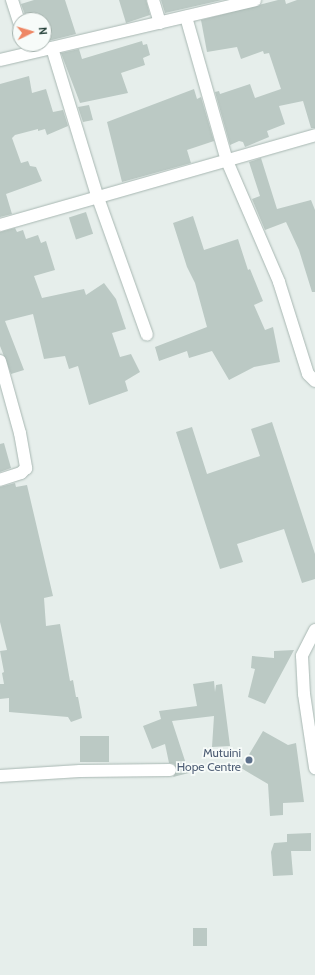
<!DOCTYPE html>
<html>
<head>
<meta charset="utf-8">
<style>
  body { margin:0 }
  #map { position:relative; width:315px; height:975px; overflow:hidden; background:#e6eeeb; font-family:Cabin,sans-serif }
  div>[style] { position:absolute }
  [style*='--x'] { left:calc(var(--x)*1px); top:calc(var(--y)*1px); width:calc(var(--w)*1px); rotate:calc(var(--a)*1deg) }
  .building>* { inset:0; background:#bbc9c4; transform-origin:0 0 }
  .roads { filter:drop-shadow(0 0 1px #a8b7b2) drop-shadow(0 0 1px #a8b7b2) }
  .street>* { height:12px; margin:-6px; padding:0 6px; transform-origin:6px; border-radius:6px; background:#fff }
  .dots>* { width:11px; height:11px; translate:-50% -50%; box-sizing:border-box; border:2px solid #f7fbf9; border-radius:50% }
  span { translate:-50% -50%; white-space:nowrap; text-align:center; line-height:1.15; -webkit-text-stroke:3.5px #f7fbf9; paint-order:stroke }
  .service-label { font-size:12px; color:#4e5e75 }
  .right { translate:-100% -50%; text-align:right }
  .north { position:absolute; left:12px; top:12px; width:40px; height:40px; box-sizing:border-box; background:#f7fbf9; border:1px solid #a3b1ac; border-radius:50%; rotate:85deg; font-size:11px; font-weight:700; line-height:16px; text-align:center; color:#254139 }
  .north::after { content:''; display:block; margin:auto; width:14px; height:18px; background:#ee8765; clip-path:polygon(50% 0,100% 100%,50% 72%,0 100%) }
</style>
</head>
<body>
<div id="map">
  <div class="building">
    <div style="clip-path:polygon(34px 0,65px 0,76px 34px,44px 42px,44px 20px,27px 20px,21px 4px)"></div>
    <div style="clip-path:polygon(119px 0,146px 0,150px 15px,126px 23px)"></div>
    <div style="clip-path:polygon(161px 0,222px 0,165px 13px)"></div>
    <div style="clip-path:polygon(278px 0,285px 0,286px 4px,297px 0,315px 0,315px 128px,311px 128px,303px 101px,279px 106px,285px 124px,267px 131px,269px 137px,245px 147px,243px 142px,239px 141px,230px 145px,215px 92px,219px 91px,220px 94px,250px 84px,255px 98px,281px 89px,269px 53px,264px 54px,263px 51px,241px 59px,237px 47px,207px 52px,201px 20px)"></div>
    <div style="clip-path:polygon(142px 41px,143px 45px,147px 44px,150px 55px,143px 58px,145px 65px,121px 73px,128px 93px,80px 103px,61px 53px,79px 49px,82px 59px)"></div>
    <div style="clip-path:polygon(29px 76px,32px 93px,46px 89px,53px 112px,63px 110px,68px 126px,47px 135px,45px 129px,38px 131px,38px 129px,15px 135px,12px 138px,21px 163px,28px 161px,30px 166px,36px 167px,42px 181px,6px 194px,12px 214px,0 217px,0 84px)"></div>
    <div style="clip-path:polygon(194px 89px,197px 99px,201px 97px,214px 141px,187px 150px,191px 163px,122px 182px,107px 122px)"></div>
    <div style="clip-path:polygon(89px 105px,93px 120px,83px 122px,78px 107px)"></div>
    <div style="clip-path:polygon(261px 158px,277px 209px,311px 200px,315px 210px,315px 292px,312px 292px,299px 250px,286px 222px,265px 230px,252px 199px,260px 196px,249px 162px)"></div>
    <div style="left:86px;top:212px;width:23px;height:18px;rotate:72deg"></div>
    <div style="clip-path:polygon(193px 216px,204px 250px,238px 239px,248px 270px,250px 269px,263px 301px,254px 305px,265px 330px,273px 327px,280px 362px,254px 367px,229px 380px,212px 351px,189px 358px,187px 351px,159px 361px,155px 347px,207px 327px,195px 283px,187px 267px,173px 223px)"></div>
    <div style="clip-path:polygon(15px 228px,17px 232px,23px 230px,26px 239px,38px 235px,41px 243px,46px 241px,55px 270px,34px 276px,42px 298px,84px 289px,86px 295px,104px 283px,116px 299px,126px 329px,112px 333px,120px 357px,131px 354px,140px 372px,125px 381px,128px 391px,89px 405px,78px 366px,69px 369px,65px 356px,44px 359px,33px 314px,5px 321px,24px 370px,11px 374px,0 346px,0 232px)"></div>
    <div style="clip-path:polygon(272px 422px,315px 554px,315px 579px,302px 583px,284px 529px,237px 544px,243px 562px,220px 569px,176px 432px,192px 427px,207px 474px,260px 456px,251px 429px)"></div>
    <div style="clip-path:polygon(4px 443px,11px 468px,0 472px,0 444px)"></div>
    <div style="clip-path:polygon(15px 483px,16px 487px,27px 485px,53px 596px,44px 598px,46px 626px,60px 624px,70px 681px,73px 680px,76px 697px,78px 697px,82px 718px,71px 722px,68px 717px,9px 712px,9px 698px,0 699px,0 684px,4px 684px,2px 673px,4px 672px,0 651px,7px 650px,0 622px,0 487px)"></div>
    <div style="clip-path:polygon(294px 650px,265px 704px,248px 697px,255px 669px,251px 668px,252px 656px,274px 658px,274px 651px)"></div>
    <div style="clip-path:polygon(214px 681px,215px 692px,216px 685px,222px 684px,230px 746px,212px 747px,214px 716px,172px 721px,189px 773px,173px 777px,177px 770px,174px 764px,169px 763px,165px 744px,152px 749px,143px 726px,161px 719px,159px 711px,197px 706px,193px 684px)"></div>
    <div style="clip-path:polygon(263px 731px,288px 745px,296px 743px,304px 802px,283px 803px,283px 815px,270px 816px,268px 784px,241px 768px)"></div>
    <div style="left:109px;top:736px;width:26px;height:29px;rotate:90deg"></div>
    <div style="clip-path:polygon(311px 833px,311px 851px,291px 851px,293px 875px,273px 876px,271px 852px,274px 843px,287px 842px,287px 834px)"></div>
    <div style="left:207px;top:928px;width:18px;height:14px;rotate:90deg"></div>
  </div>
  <div class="roads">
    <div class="street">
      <div style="--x:12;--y:0;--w:25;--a:72"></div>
      <div style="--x:153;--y:0;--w:24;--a:73"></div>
      <div style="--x:186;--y:17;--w:150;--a:74.1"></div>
      <div style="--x:227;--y:161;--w:132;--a:66.7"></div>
      <div style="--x:279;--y:282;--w:96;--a:72.5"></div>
      <div style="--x:308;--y:374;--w:10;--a:45"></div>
      <div style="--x:52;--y:48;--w:157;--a:73"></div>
      <div style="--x:98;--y:198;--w:145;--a:70.3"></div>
      <div style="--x:0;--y:60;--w:262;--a:-13.2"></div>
      <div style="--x:0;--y:225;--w:328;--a:-15.9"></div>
      <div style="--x:0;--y:361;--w:75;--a:74.5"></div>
      <div style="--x:20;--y:433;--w:36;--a:80"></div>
      <div style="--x:26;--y:468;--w:7;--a:135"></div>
      <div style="--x:21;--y:473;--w:22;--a:162"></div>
      <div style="--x:315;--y:630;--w:29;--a:117"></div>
      <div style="--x:302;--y:656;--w:38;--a:87"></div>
      <div style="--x:304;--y:694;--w:75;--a:81.5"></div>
      <div style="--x:0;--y:776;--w:80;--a:-3.6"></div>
      <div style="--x:80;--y:771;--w:90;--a:-0.6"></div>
    </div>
  </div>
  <div class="dots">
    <div style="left:249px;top:760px;background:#5c6f8a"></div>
  </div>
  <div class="service-label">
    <span class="right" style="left:241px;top:760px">Mutuini<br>Hope Centre</span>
  </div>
  <div class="north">N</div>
</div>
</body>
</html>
